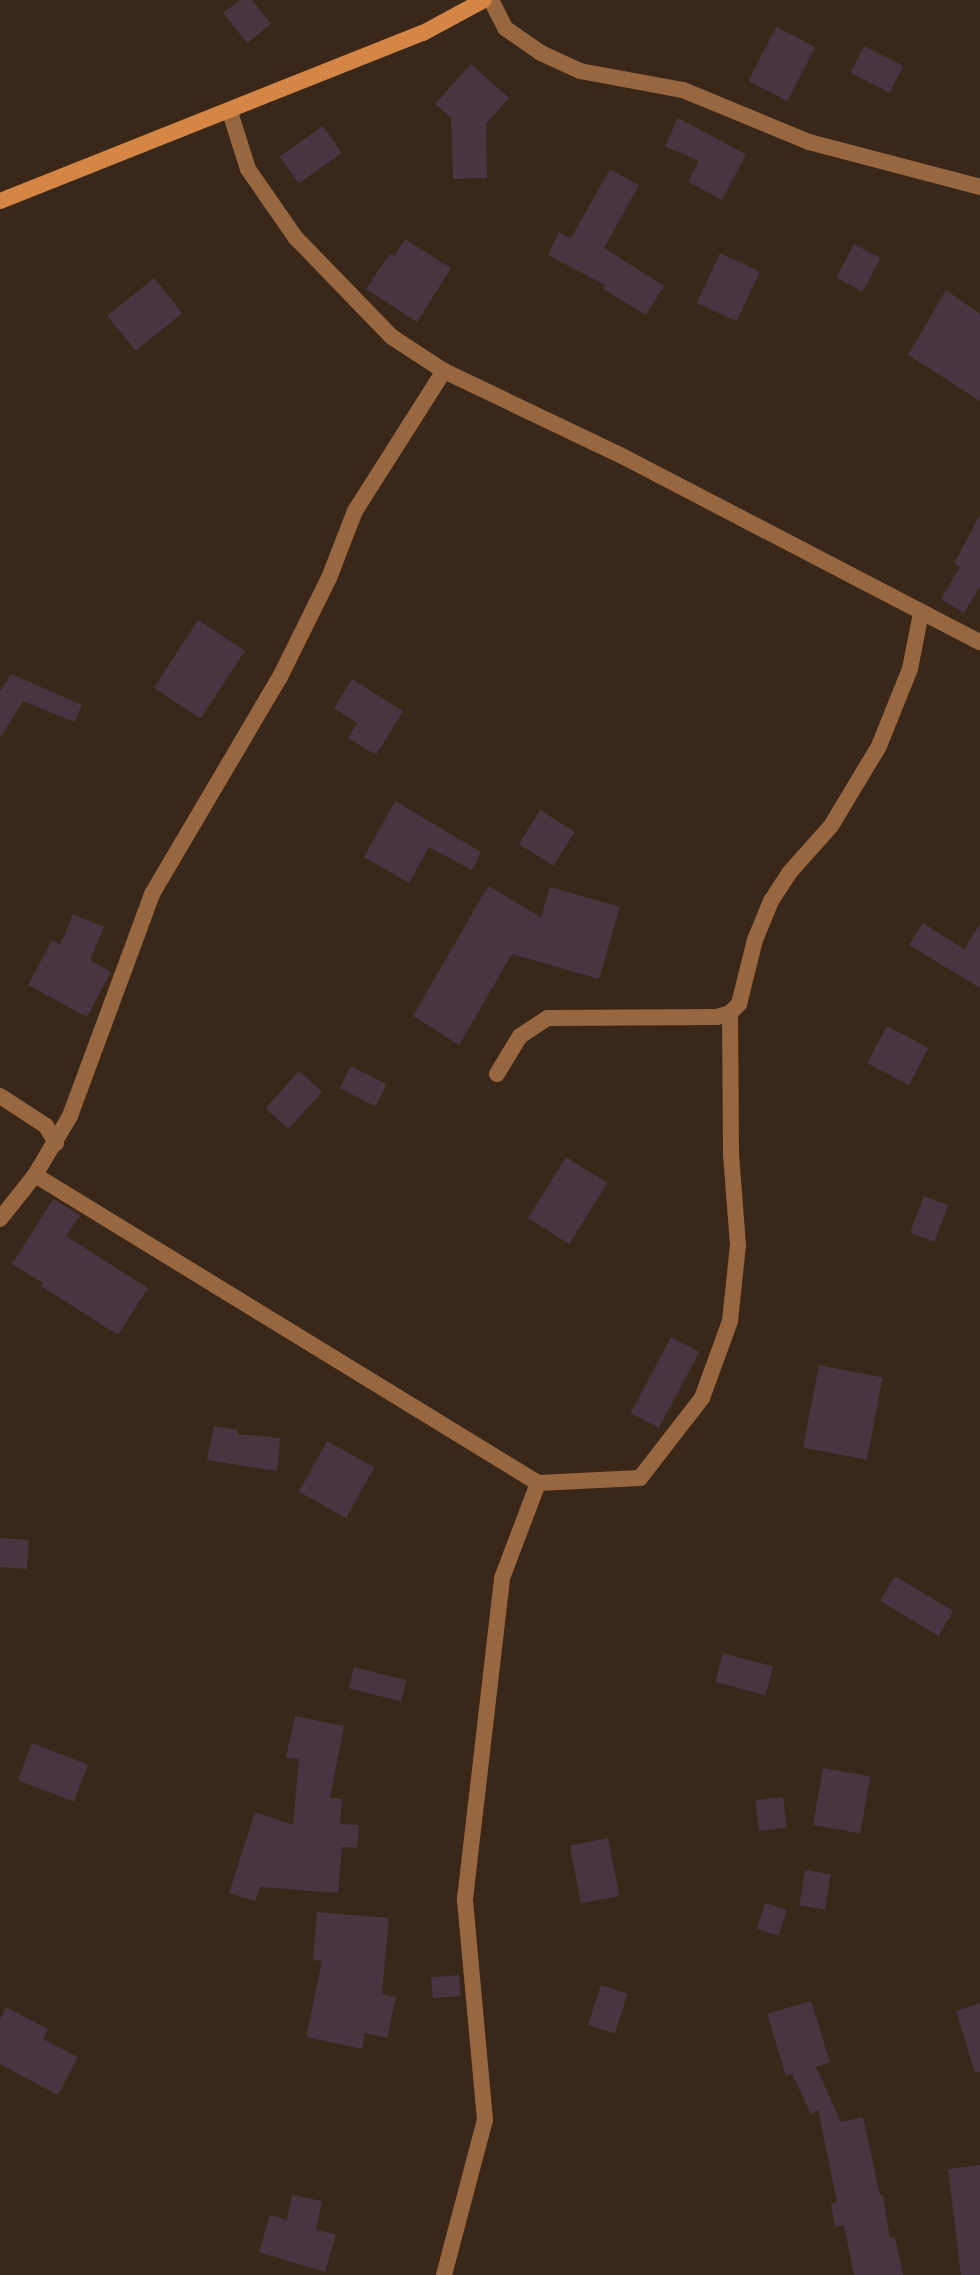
<!DOCTYPE html>
<html>
<head>
<meta charset="utf-8">
<style>
  body { margin:0 }
  #map { position:relative; width:980px; height:2275px; overflow:hidden; background:#39271a; font-family:"IBM Plex Sans",sans-serif }
  div>[style] { position:absolute }
  [style*='--x'] { left:calc(var(--x)*1px); top:calc(var(--y)*1px); width:calc(var(--w)*1px); rotate:calc(var(--a)*1deg) }
  .building>* { inset:0; background:#493442; transform-origin:0 0 }
  .minor>* { height:16px; margin:-8px; padding:0 8px; transform-origin:8px; border-radius:8px; background:#986740 }
  .secondary>* { height:16px; margin:-8px; padding:0 8px; transform-origin:8px; border-radius:8px; background:#d58645 }
  span { translate:-50% -50%; white-space:nowrap; text-align:center; line-height:1.15; -webkit-text-stroke:6px #39271a; paint-order:stroke }
</style>
</head>
<body>
<div id="map">
  <div class="building">
    <div style="clip-path:polygon(240px 0,252px 0,271px 24px,247px 43px,223px 13px)"></div>
    <div style="left:776px;top:27px;width:44px;height:61px;rotate:27deg"></div>
    <div style="left:864px;top:46px;width:44px;height:30px;rotate:27deg"></div>
    <div style="clip-path:polygon(471px 64px,509px 98px,486px 124px,487px 178px,453px 179px,451px 118px,435px 104px)"></div>
    <div style="clip-path:polygon(678px 118px,746px 154px,722px 200px,688px 182px,699px 161px,665px 146px)"></div>
    <div style="left:323px;top:126px;width:33px;height:53px;rotate:55deg"></div>
    <div style="clip-path:polygon(610px 169px,639px 185px,604px 248px,664px 286px,646px 315px,603px 289px,605px 285px,548px 255px,559px 232px,571px 238px)"></div>
    <div style="clip-path:polygon(405px 239px,451px 268px,417px 322px,366px 289px,390px 253px,394px 256px)"></div>
    <div style="left:854px;top:244px;width:30px;height:38px;rotate:28deg"></div>
    <div style="left:720px;top:253px;width:44px;height:55px;rotate:25deg"></div>
    <div style="left:154px;top:278px;width:45px;height:60px;rotate:51deg"></div>
    <div style="clip-path:polygon(946px 290px,980px 314px,980px 401px,908px 355px)"></div>
    <div style="clip-path:polygon(980px 514px,980px 586px,964px 613px,941px 599px,960px 567px,954px 564px)"></div>
    <div style="left:198px;top:620px;width:56px;height:81px;rotate:33deg"></div>
    <div style="clip-path:polygon(11px 674px,82px 705px,74px 722px,23px 701px,0 738px,0 691px)"></div>
    <div style="clip-path:polygon(352px 679px,403px 711px,376px 755px,348px 738px,357px 723px,334px 708px)"></div>
    <div style="clip-path:polygon(395px 801px,481px 852px,472px 870px,429px 847px,409px 883px,364px 857px)"></div>
    <div style="left:540px;top:810px;width:41px;height:40px;rotate:32deg"></div>
    <div style="clip-path:polygon(488px 886px,541px 917px,550px 887px,620px 907px,599px 979px,512px 954px,459px 1045px,413px 1016px)"></div>
    <div style="clip-path:polygon(73px 914px,104px 927px,90px 960px,111px 972px,87px 1017px,28px 985px,52px 940px,60px 945px)"></div>
    <div style="clip-path:polygon(923px 923px,964px 949px,980px 924px,980px 988px,909px 945px)"></div>
    <div style="left:887px;top:1026px;width:47px;height:42px;rotate:28deg"></div>
    <div style="left:351px;top:1066px;width:40px;height:25px;rotate:27deg"></div>
    <div style="left:299px;top:1071px;width:31px;height:50px;rotate:42deg"></div>
    <div style="left:566px;top:1157px;width:49px;height:72px;rotate:32deg"></div>
    <div style="left:924px;top:1196px;width:26px;height:39px;rotate:21deg"></div>
    <div style="clip-path:polygon(53px 1199px,80px 1215px,66px 1236px,148px 1288px,118px 1335px,41px 1286px,43px 1283px,12px 1264px)"></div>
    <div style="left:671px;top:1337px;width:32px;height:86px;rotate:28deg"></div>
    <div style="left:819px;top:1365px;width:65px;height:84px;rotate:11deg"></div>
    <div style="clip-path:polygon(214px 1426px,238px 1430px,237px 1434px,280px 1438px,277px 1471px,207px 1460px)"></div>
    <div style="left:327px;top:1441px;width:54px;height:58px;rotate:29deg"></div>
    <div style="left:0;top:1538px;width:29px;height:29px;rotate:4deg"></div>
    <div style="left:895px;top:1576px;width:68px;height:29px;rotate:31deg"></div>
    <div style="left:723px;top:1653px;width:52px;height:30px;rotate:15deg"></div>
    <div style="left:354px;top:1667px;width:54px;height:22px;rotate:14deg"></div>
    <div style="clip-path:polygon(295px 1716px,344px 1726px,330px 1798px,342px 1799px,340px 1824px,359px 1825px,357px 1848px,342px 1847px,338px 1893px,260px 1887px,255px 1901px,229px 1893px,255px 1812px,293px 1825px,299px 1759px,286px 1757px)"></div>
    <div style="left:32px;top:1743px;width:60px;height:40px;rotate:21deg"></div>
    <div style="left:823px;top:1768px;width:48px;height:58px;rotate:10deg"></div>
    <div style="left:783px;top:1797px;width:31px;height:28px;rotate:83deg"></div>
    <div style="left:608px;top:1838px;width:59px;height:39px;rotate:79deg"></div>
    <div style="left:805px;top:1870px;width:26px;height:36px;rotate:9deg"></div>
    <div style="left:765px;top:1903px;width:23px;height:27px;rotate:18deg"></div>
    <div style="clip-path:polygon(317px 1912px,389px 1918px,382px 1994px,396px 1997px,387px 2038px,365px 2033px,362px 2049px,306px 2037px,322px 1961px,313px 1960px)"></div>
    <div style="left:459px;top:1975px;width:21px;height:28px;rotate:85deg"></div>
    <div style="left:601px;top:1985px;width:28px;height:42px;rotate:18deg"></div>
    <div style="clip-path:polygon(811px 2001px,830px 2062px,816px 2067px,841px 2122px,863px 2117px,880px 2195px,883px 2195px,890px 2238px,895px 2237px,903px 2275px,854px 2275px,844px 2225px,835px 2227px,831px 2203px,837px 2202px,818px 2110px,811px 2114px,792px 2074px,786px 2076px,767px 2014px)"></div>
    <div style="clip-path:polygon(980px 2003px,980px 2072px,975px 2073px,956px 2011px)"></div>
    <div style="clip-path:polygon(6px 2007px,48px 2029px,43px 2039px,78px 2057px,58px 2095px,0 2064px,0 2019px)"></div>
    <div style="clip-path:polygon(980px 2165px,980px 2275px,961px 2275px,948px 2169px)"></div>
    <div style="clip-path:polygon(292px 2195px,322px 2201px,316px 2229px,336px 2235px,325px 2272px,259px 2252px,270px 2215px,287px 2220px)"></div>
  </div>
  <div class="minor">
    <div style="--x:491;--y:0;--w:31;--a:63"></div>
    <div style="--x:505;--y:28;--w:44;--a:34.8"></div>
    <div style="--x:541;--y:53;--w:43;--a:24.8"></div>
    <div style="--x:580;--y:71;--w:105;--a:10.5"></div>
    <div style="--x:683;--y:90;--w:136;--a:22.4"></div>
    <div style="--x:809;--y:142;--w:177;--a:14.7"></div>
    <div style="--x:230;--y:112;--w:60;--a:72.5"></div>
    <div style="--x:248;--y:169;--w:83;--a:55.3"></div>
    <div style="--x:295;--y:237;--w:139;--a:45.9"></div>
    <div style="--x:392;--y:337;--w:62;--a:33.2"></div>
    <div style="--x:444;--y:371;--w:199;--a:25.5"></div>
    <div style="--x:624;--y:457;--w:401;--a:27.5"></div>
    <div style="--x:497;--y:1074;--w:44;--a:-58.8"></div>
    <div style="--x:520;--y:1036;--w:33;--a:-33"></div>
    <div style="--x:548;--y:1018;--w:169;--a:-0.3"></div>
    <div style="--x:717;--y:1017;--w:14;--a:-17"></div>
    <div style="--x:730;--y:1013;--w:13;--a:-45"></div>
    <div style="--x:739;--y:1004;--w:66;--a:-76"></div>
    <div style="--x:755;--y:940;--w:42;--a:-67.7"></div>
    <div style="--x:771;--y:901;--w:33;--a:-57"></div>
    <div style="--x:789;--y:873;--w:63;--a:-48.2"></div>
    <div style="--x:831;--y:826;--w:93;--a:-59"></div>
    <div style="--x:879;--y:746;--w:83;--a:-68.1"></div>
    <div style="--x:910;--y:669;--w:57;--a:-78.9"></div>
    <div style="--x:0;--y:1096;--w:55;--a:33.1"></div>
    <div style="--x:46;--y:1126;--w:20;--a:60"></div>
    <div style="--x:35;--y:1175;--w:590;--a:31.48"></div>
    <div style="--x:538;--y:1483;--w:102;--a:-2.8"></div>
    <div style="--x:640;--y:1478;--w:101;--a:-52.2"></div>
    <div style="--x:702;--y:1398;--w:82;--a:-70"></div>
    <div style="--x:730;--y:1321;--w:76;--a:-84"></div>
    <div style="--x:738;--y:1245;--w:92;--a:-94.4"></div>
    <div style="--x:731;--y:1153;--w:140;--a:-90.4"></div>
    <div style="--x:0;--y:1219;--w:56;--a:-51.5"></div>
    <div style="--x:35;--y:1175;--w:69;--a:-59.3"></div>
    <div style="--x:70;--y:1116;--w:237;--a:-69.7"></div>
    <div style="--x:152;--y:894;--w:252;--a:-59.5"></div>
    <div style="--x:280;--y:677;--w:110;--a:-63.7"></div>
    <div style="--x:329;--y:578;--w:72;--a:-68.8"></div>
    <div style="--x:355;--y:511;--w:166;--a:-57.6"></div>
    <div style="--x:444;--y:2275;--w:160;--a:-75.2"></div>
    <div style="--x:485;--y:2120;--w:222;--a:-95.2"></div>
    <div style="--x:465;--y:1899;--w:323;--a:-83.4"></div>
    <div style="--x:502;--y:1578;--w:102;--a:-69.2"></div>
  </div>
  <div class="secondary">
    <div style="--x:0;--y:201;--w:455;--a:-21.7"></div>
    <div style="--x:423;--y:33;--w:69;--a:-28.4"></div>
  </div>
</div>
</body>
</html>
